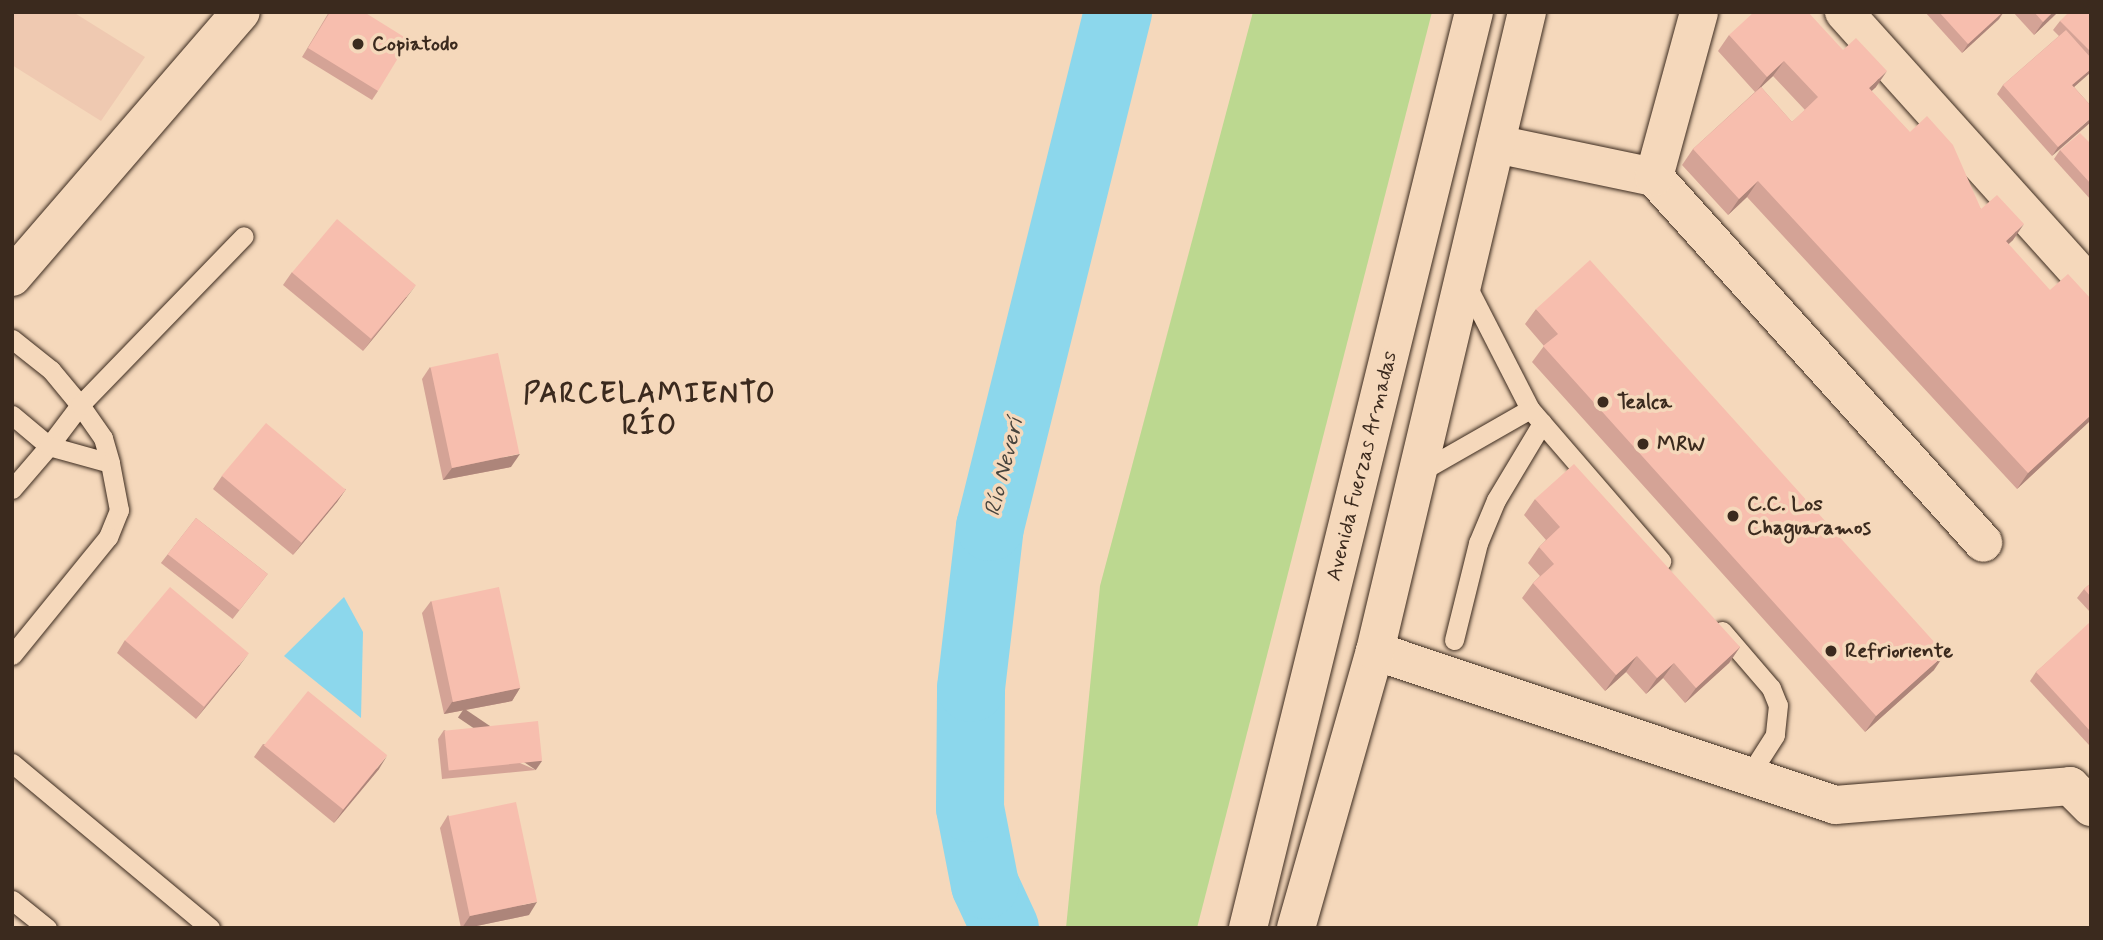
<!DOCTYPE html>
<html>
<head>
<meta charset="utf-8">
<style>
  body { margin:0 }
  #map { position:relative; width:2103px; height:940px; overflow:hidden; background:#f5d8bb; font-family:Mynerve,sans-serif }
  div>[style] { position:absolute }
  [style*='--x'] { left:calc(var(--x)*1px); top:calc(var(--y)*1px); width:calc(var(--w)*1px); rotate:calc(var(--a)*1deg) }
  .built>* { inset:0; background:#efc9b1 }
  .green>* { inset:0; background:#bcd890 }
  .water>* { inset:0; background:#8cd7ec }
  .river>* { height:68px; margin:-34px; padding:0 34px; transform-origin:34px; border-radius:34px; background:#8cd7ec }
  .roads { filter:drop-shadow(0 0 2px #3b2a1e) drop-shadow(0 0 2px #3b2a1e) }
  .service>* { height:19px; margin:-9.5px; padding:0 9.5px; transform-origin:9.5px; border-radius:9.5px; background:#f5d8bb }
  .minor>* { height:38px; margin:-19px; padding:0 19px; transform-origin:19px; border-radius:19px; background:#f5d8bb }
  .tertiary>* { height:38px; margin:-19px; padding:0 19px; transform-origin:19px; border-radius:19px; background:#f5d8bb }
  .wall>* { inset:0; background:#d4a396; transform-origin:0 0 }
  .shaded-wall>* { inset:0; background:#ad857a; transform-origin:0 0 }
  .building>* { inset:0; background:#f7beae; transform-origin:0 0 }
  .dots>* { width:19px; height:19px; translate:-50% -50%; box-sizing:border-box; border:4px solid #f5d8bb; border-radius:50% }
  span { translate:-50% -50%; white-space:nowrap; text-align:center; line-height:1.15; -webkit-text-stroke:7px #f5d8bb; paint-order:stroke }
  .poi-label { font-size:21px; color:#3b2a1e; font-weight:700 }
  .left { translate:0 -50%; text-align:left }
  .street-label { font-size:21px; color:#3b2a1e }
  .water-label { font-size:23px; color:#47443d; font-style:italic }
  .district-label { font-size:28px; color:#3b2a1e; font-weight:700; letter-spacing:2px }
  .frame { position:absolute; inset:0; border:14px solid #3b2a1e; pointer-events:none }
</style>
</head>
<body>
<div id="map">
  <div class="built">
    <div style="clip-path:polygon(12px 12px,73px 12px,145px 57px,101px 121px,12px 65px)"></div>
  </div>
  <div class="green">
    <div style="clip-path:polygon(1253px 12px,1432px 12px,1197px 928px,1066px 928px,1100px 586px)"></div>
  </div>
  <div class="water">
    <div style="clip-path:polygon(344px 597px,363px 632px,361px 718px,284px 656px)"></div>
  </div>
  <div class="river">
    <div style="--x:1005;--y:928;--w:47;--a:-114.9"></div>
    <div style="--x:985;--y:885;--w:78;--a:-101"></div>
    <div style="--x:970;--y:808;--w:120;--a:-89.5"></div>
    <div style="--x:971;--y:688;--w:162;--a:-83.3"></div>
    <div style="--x:990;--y:527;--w:531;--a:-76.04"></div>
  </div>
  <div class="roads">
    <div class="service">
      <div style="--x:1466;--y:284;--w:140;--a:62.9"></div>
      <div style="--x:1530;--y:409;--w:201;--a:49.2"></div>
      <div style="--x:12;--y:339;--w:50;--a:38.5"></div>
      <div style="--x:51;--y:370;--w:45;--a:50.4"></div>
      <div style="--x:80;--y:405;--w:40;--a:55.1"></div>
      <div style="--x:103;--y:438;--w:26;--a:74"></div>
      <div style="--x:12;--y:415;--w:48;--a:40"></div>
      <div style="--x:49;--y:446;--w:51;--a:-52.9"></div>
      <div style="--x:80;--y:405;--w:235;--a:-45.9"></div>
      <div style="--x:1418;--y:473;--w:129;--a:-29.7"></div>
      <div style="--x:12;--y:489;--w:57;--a:-49.3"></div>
      <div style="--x:49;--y:446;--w:63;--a:15.6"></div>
      <div style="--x:110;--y:463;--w:48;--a:79.2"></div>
      <div style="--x:119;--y:510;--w:29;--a:112"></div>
      <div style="--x:108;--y:537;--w:152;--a:129.1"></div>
      <div style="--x:1722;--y:631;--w:75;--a:49.3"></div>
      <div style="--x:1771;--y:688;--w:18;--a:68"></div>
      <div style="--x:1778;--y:705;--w:30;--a:96"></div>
      <div style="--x:1775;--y:735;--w:50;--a:122.7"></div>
      <div style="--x:1454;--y:640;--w:100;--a:-76.1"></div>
      <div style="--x:1478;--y:543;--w:47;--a:-67.3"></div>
      <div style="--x:1496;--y:500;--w:90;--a:-59.1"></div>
      <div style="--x:12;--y:763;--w:258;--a:39.8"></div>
      <div style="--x:12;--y:900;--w:45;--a:38.7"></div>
    </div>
    <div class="minor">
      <div style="--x:1844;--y:12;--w:369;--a:48"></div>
      <div style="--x:1496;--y:144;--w:161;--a:11.8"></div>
      <div style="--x:1654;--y:177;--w:492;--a:48"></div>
      <div style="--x:1654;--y:177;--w:171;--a:-74.7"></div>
      <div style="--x:12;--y:277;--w:350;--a:-49.2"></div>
      <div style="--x:1375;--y:651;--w:485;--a:18.5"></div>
      <div style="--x:1835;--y:805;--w:236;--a:-4.6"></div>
      <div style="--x:2070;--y:786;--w:30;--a:45"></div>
    </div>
    <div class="tertiary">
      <div style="--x:1248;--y:928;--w:943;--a:-76.14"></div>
      <div style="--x:1296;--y:928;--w:288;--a:-74.1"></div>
      <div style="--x:1375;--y:651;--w:657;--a:-76.62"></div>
    </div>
  </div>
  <div class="wall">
    <div style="clip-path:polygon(329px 12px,364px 12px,378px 91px,372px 100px,302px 57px)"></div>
    <div style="clip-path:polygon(1925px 12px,2004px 12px,1999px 19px,1962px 53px)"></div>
    <div style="clip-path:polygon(2013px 12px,2058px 12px,2034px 35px)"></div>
    <div style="clip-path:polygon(2091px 12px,2091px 71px,2074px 87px,2091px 106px,2052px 156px,1997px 94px,2003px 85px,2059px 36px,2053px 30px,2060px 21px)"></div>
    <div style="clip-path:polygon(evenodd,1729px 35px,1876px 87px,1871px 91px,1981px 209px,2013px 240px,2008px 244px,2091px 420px,2017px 489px,1747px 197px,1728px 215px,1682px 165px,1693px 149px,1755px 92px,1718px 51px,1729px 35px,1773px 76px,1805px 110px,1792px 122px,1761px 87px,1773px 76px)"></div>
    <div style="clip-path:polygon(2091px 144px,2091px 200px,2054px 159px,2060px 150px)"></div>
    <div style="clip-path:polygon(292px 272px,407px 297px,363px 351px,283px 285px)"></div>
    <div style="clip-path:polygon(1536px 309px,1934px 670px,1865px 732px,1532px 362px,1544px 346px,1525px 324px)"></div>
    <div style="clip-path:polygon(430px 367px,511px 467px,443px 480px,422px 379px)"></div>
    <div style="clip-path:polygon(222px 476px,346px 489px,337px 502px,293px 555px,213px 489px)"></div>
    <div style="clip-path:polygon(1535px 499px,1740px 647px,1729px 663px,1685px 703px,1663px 678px,1646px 694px,1626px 672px,1605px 691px,1522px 598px,1533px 583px,1540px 576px,1528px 563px,1539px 547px,1546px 540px,1524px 515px)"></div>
    <div style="left:196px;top:518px;width:91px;height:57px;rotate:38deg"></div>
    <div style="clip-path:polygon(2091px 583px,2091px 613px,2077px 598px,2084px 589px)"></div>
    <div style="clip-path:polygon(431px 601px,520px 688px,512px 701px,444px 714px,422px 613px)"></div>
    <div style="clip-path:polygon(2091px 623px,2091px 743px,2089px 745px,2030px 681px,2036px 672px)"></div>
    <div style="clip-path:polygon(125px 640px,240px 665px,196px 719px,117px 653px)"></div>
    <div style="clip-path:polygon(444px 730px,536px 770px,442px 779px,438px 739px)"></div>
    <div style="clip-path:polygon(263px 744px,379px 769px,334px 823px,254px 757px)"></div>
    <div style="clip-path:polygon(448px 815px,529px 915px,467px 928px,461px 928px,440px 828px)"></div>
  </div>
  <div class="shaded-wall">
    <div style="clip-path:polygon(2003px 12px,1999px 19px,1962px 53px,1968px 44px)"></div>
    <div style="clip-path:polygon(2053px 12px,2058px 12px,2034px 35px,2043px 22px)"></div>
    <div style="clip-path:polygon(1784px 61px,1773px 76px,1756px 92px,1767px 77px)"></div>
    <div style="clip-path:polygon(2091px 69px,2090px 73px,2066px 94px,2072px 85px)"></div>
    <div style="clip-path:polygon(1887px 71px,1876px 87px,1858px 104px,1869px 88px)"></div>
    <div style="clip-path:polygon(2091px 118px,2091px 122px,2052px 156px,2058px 147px)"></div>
    <div style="clip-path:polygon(1758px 181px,1747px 197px,1728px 215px,1739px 199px)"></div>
    <div style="clip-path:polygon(2024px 224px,2013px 240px,1995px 257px,2006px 241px)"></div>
    <div style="clip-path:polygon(416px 285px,407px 297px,363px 351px,372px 339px)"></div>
    <div style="clip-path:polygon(2091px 415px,2091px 420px,2017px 489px,2028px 473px)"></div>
    <div style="clip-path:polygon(520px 454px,511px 467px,443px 480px,452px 468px)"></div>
    <div style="clip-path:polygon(346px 489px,337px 502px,293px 555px,302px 543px)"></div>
    <div style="clip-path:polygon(1740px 647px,1729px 663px,1685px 703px,1696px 688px)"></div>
    <div style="clip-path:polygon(249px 653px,240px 665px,196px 719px,205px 707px)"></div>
    <div style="clip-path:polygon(1945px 654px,1934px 670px,1865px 732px,1876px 716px)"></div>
    <div style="clip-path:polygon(1637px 656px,1626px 672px,1605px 691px,1616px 675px)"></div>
    <div style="clip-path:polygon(1674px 663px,1663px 678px,1646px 694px,1657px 678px)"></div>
    <div style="clip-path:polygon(520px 688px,512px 701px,444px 714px,452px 702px)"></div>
    <div style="clip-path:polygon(387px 756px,379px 769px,334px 823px,343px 810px)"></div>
    <div style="left:542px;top:761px;width:11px;height:94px;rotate:124deg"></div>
    <div style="clip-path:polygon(537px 902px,529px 915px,467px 928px,462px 928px,470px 916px)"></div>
  </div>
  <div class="building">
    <div style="clip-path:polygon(330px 12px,364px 12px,409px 40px,378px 91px,308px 48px)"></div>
    <div style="clip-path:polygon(1754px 12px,1808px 12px,1843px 50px,1856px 38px,1887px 71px,1869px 88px,1910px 132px,1927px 116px,1953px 145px,1981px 209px,1997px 195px,2024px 224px,2006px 241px,2050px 290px,2068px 274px,2091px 299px,2091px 415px,2028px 473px,1758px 181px,1739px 199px,1693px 149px,1761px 87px,1792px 122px,1818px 97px,1784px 61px,1767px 77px,1729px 35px)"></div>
    <div style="clip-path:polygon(1939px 12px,2003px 12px,1968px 44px)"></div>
    <div style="clip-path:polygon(2034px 12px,2053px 12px,2043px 22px)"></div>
    <div style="clip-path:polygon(2069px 12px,2091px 12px,2091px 52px,2060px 21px)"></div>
    <div style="clip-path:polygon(2066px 30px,2091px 58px,2091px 69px,2072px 85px,2091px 106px,2091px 118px,2058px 147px,2003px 85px)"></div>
    <div style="clip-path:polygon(2080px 133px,2091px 144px,2091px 184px,2060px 150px)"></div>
    <div style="left:337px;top:219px;width:103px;height:70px;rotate:40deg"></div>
    <div style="clip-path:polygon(1590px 260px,1945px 654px,1876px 716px,1543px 346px,1558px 334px,1536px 309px)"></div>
    <div style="left:498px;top:353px;width:103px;height:69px;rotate:78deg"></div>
    <div style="left:266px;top:423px;width:104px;height:69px;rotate:40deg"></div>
    <div style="clip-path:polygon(1574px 464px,1740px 647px,1696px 688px,1674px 663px,1657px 678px,1637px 656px,1616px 675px,1533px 583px,1554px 564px,1539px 547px,1560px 527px,1535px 499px)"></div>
    <div style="left:196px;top:518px;width:91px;height:46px;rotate:38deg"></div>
    <div style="clip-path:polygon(2091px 583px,2091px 597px,2084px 589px)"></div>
    <div style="left:170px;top:587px;width:103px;height:70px;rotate:40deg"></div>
    <div style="left:499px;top:587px;width:103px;height:69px;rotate:78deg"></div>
    <div style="clip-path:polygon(2090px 622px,2091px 623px,2091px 732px,2036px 672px)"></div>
    <div style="left:308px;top:691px;width:102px;height:70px;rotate:39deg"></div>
    <div style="left:538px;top:721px;width:40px;height:94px;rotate:84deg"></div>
    <div style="left:516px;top:802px;width:102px;height:69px;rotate:78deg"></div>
  </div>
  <div class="dots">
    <div style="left:358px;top:44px;background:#3b2a1e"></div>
    <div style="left:1603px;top:402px;background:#3b2a1e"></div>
    <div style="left:1643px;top:444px;background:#3b2a1e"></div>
    <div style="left:1733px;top:516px;background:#3b2a1e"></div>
    <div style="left:1831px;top:651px;background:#3b2a1e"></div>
  </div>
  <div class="poi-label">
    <span class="left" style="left:372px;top:44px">Copiatodo</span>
    <span class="left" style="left:1617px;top:402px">Tealca</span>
    <span class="left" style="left:1657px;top:444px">MRW</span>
    <span class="left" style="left:1747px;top:516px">C.C. Los<br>Chaguaramos</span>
    <span class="left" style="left:1845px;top:651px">Refrioriente</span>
  </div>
  <div class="street-label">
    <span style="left:1362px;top:466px;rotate:-76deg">Avenida Fuerzas Armadas</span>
  </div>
  <div class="water-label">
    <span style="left:1005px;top:467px;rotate:-76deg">Río Neverí</span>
  </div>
  <div class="district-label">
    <span style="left:650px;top:411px">PARCELAMIENTO<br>RÍO</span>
  </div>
  <div class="frame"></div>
</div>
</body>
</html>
